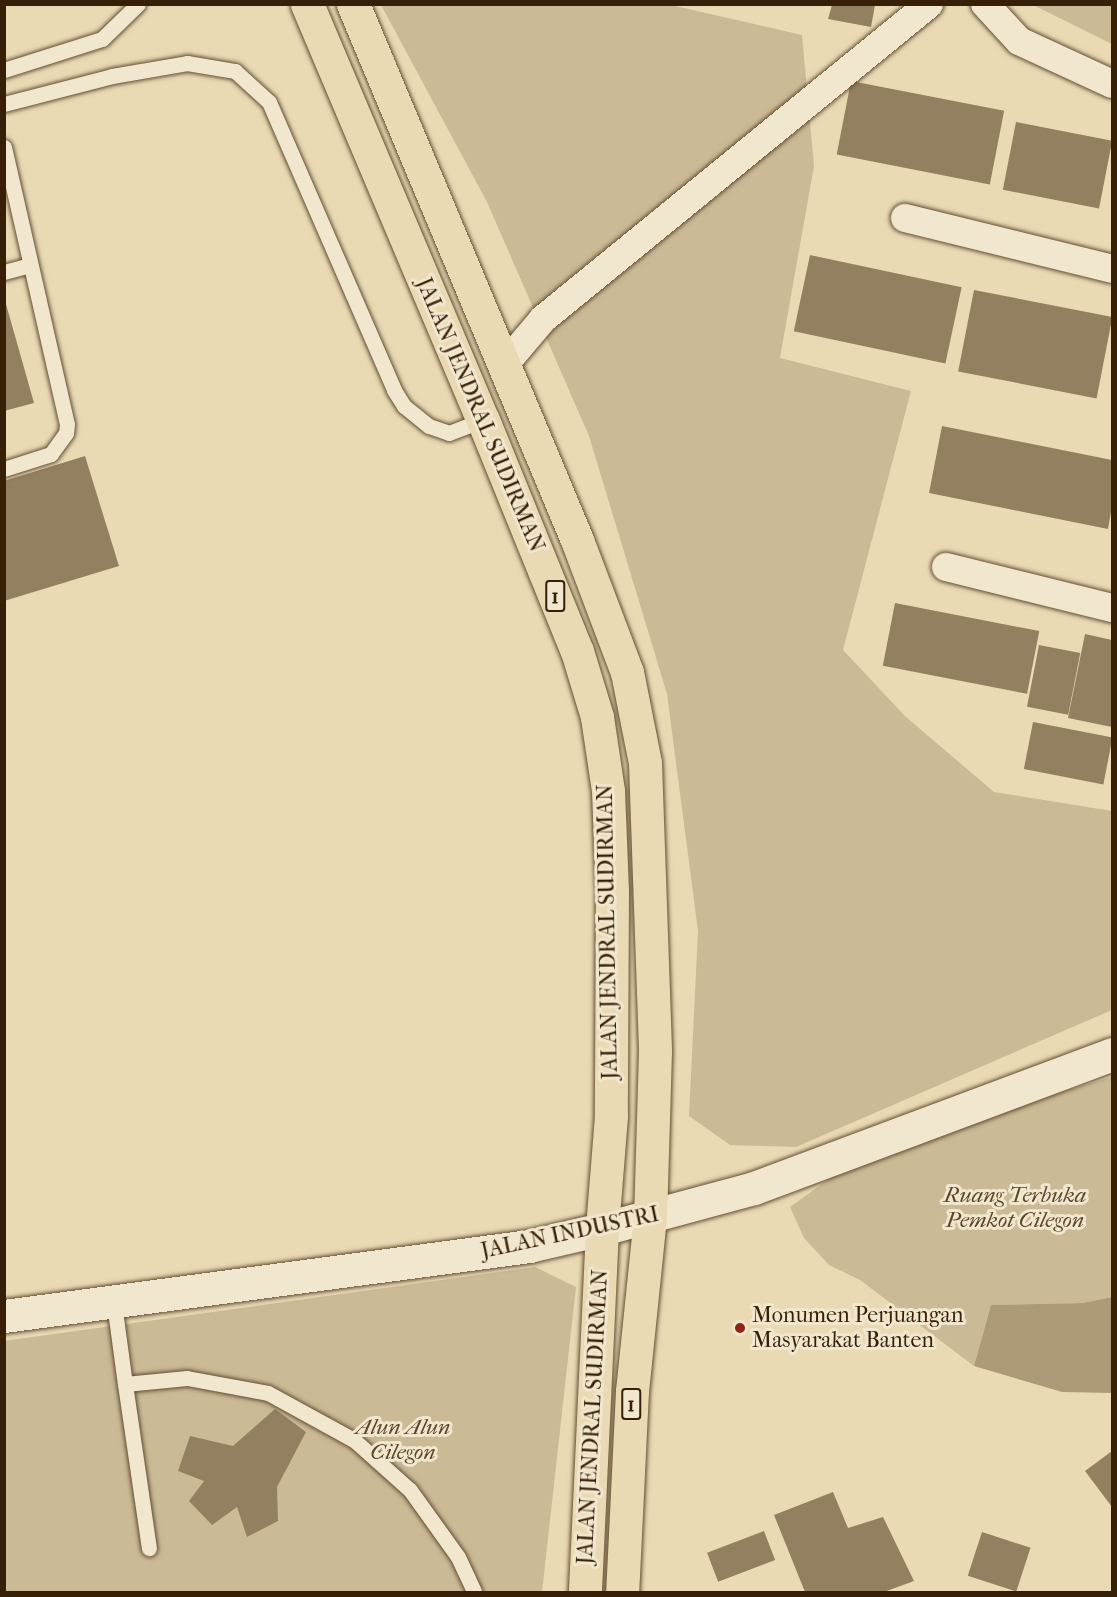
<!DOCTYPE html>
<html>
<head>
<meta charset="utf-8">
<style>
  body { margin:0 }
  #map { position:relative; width:1117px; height:1597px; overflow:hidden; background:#e9dab4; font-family:"IM FELL French Canon",serif }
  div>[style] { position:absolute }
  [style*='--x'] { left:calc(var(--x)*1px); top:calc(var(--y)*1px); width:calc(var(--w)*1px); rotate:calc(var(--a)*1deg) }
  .green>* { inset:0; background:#cbba96 }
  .water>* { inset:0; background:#ac9a79 }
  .building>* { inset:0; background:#938060; transform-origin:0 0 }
  .roads { filter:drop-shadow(0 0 2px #634e32) drop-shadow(0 0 2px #634e32) }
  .lane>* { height:15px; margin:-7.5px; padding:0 7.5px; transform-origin:7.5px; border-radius:7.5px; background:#f1e7ce }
  .street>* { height:28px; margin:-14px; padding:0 14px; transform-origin:14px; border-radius:14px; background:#f1e7ce }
  .secondary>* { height:33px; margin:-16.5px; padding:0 16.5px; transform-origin:16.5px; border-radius:16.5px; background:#f1e7ce }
  .highway>* { height:33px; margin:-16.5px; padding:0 16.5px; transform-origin:16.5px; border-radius:16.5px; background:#e9dab4 }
  .dots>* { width:16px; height:16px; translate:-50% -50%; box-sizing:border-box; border:3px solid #f1e7ce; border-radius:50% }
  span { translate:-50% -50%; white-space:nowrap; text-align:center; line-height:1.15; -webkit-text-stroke:6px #f1e7ce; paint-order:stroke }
  .shield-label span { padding:2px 4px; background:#f1e7ce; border:2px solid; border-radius:4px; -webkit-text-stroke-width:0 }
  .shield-label { font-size:21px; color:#361f06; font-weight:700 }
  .street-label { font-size:22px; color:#361f06 }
  .park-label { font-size:22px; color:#5b462a; font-style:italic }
  .poi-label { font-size:22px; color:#361f06 }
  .left { translate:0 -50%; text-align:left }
  .frame { position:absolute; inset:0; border:6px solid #361f06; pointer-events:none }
</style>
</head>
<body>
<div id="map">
  <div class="green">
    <div style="clip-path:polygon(381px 5px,671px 5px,802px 35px,814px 166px,780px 358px,911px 391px,843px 650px,906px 717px,994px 792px,1112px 811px,1112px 1010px,796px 1147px,730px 1145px,689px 1116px,698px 931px,667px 694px,589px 436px,487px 202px)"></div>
    <div style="clip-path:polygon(1033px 5px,1112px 5px,1112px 44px)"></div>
    <div style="clip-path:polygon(1112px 1077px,1112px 1297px,1083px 1303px,991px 1305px,974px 1366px,860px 1280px,829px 1265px,804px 1238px,790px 1207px,844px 1168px,960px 1122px)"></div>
    <div style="clip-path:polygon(535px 1267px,576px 1287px,542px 1592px,5px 1592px,4px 1341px)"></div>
  </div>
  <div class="water">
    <div style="clip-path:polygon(1112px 1297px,1112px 1393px,1062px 1392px,974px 1366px,991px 1305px,1083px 1303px)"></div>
  </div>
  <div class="building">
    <div style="clip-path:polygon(832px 5px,875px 5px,871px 27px,828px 19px)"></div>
    <div style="left:851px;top:81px;width:156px;height:75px;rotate:11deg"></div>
    <div style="left:1016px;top:122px;width:98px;height:69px;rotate:11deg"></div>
    <div style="left:810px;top:255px;width:155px;height:78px;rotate:12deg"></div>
    <div style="left:974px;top:290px;width:141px;height:83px;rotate:11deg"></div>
    <div style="clip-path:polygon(4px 297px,34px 403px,4px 411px)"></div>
    <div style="clip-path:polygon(942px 426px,1112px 460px,1112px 506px,1108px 529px,929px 493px)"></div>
    <div style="clip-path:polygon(85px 456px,119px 566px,4px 601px,4px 481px)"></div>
    <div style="left:895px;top:603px;width:147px;height:64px;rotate:11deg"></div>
    <div style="clip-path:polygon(1085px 634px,1112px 640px,1112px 727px,1068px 718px)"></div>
    <div style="left:1039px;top:645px;width:42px;height:63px;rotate:11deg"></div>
    <div style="left:1033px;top:722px;width:81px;height:48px;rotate:11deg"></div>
    <div style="clip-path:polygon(275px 1409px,306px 1432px,277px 1487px,278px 1521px,247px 1537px,237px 1507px,212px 1525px,189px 1501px,204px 1481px,178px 1471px,190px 1436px,233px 1446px)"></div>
    <div style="clip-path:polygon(1112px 1451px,1112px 1507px,1085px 1471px)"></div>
    <div style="clip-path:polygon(833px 1492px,848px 1528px,883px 1517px,914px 1581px,884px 1592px,805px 1592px,774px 1515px)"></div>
    <div style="left:764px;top:1531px;width:31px;height:61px;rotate:69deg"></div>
    <div style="left:982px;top:1532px;width:51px;height:46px;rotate:18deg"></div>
  </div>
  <div class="roads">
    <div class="lane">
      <div style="--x:4;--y:70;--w:103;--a:-17.6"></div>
      <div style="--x:102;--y:39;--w:50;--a:-44.2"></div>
      <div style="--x:4;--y:104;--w:112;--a:-14.5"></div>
      <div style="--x:112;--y:76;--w:76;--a:-9.8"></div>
      <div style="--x:187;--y:63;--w:49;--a:9.5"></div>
      <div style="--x:235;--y:71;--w:46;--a:42.4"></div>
      <div style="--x:269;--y:102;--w:314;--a:66.5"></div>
      <div style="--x:394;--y:390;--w:19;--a:58"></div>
      <div style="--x:404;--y:406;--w:32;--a:39"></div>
      <div style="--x:429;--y:426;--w:21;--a:19"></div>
      <div style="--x:449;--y:433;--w:36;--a:-21"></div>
      <div style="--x:4;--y:147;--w:284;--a:77.2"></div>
      <div style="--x:67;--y:424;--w:9;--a:96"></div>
      <div style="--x:66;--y:433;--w:26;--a:126"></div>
      <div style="--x:51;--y:454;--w:49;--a:162.3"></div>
      <div style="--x:4;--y:272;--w:27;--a:-15"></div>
      <div style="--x:114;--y:1303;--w:82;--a:82.3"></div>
      <div style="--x:125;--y:1384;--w:62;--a:-5.5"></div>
      <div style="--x:187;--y:1378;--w:82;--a:10.5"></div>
      <div style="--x:268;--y:1393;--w:98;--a:28.7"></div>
      <div style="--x:354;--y:1440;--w:75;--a:41.8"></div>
      <div style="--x:410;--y:1490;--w:82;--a:54.4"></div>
      <div style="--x:458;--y:1557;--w:38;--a:65"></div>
      <div style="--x:125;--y:1384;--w:166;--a:81.7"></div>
    </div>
    <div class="street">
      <div style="--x:985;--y:4;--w:50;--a:47.4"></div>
      <div style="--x:1019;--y:41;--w:102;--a:24.8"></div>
      <div style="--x:905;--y:218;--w:213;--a:13.8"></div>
      <div style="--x:505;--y:364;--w:59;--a:-49.8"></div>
      <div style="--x:543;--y:319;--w:498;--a:-39.2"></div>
      <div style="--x:946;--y:567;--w:171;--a:13.9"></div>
    </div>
    <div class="secondary">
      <div style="--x:4;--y:1316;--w:530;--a:-7.59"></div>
      <div style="--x:529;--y:1246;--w:75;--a:-13.1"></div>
      <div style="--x:602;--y:1229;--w:157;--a:-15.1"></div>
      <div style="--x:754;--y:1188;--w:382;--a:-20.5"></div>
    </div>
    <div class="highway">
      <div style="--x:307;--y:4;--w:452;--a:67.1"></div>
      <div style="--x:483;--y:420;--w:249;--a:67.9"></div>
      <div style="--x:577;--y:651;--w:69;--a:73.1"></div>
      <div style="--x:597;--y:717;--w:75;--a:81.5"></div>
      <div style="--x:608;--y:791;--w:100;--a:87.7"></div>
      <div style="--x:612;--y:891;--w:225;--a:90.3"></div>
      <div style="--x:611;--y:1116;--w:113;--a:94.6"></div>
      <div style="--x:602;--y:1229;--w:363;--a:92.7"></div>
      <div style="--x:353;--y:4;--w:581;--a:67.32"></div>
      <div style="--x:577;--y:540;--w:141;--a:69.3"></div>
      <div style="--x:627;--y:672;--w:93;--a:78.8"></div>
      <div style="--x:645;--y:763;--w:288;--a:88"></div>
      <div style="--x:655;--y:1051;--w:166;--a:91.7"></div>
      <div style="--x:650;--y:1217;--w:175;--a:95.9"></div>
      <div style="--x:632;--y:1391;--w:201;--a:92.8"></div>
    </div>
  </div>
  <div class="dots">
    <div style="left:740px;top:1328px;background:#8f2418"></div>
  </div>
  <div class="shield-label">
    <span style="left:555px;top:596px">1</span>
    <span style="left:631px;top:1404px">1</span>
  </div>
  <div class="street-label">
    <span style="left:480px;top:415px;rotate:67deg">JALAN JENDRAL SUDIRMAN</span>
    <span style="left:608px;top:932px;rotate:-91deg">JALAN JENDRAL SUDIRMAN</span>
    <span style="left:570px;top:1233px;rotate:-12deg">JALAN INDUSTRI</span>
    <span style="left:593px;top:1417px;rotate:-87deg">JALAN JENDRAL SUDIRMAN</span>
  </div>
  <div class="park-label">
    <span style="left:1015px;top:1208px">Ruang Terbuka<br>Pemkot Cilegon</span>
    <span style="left:403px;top:1440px">Alun Alun<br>Cilegon</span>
  </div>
  <div class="poi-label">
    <span class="left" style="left:752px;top:1328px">Monumen Perjuangan<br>Masyarakat Banten</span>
  </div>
  <div class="frame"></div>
</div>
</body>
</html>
